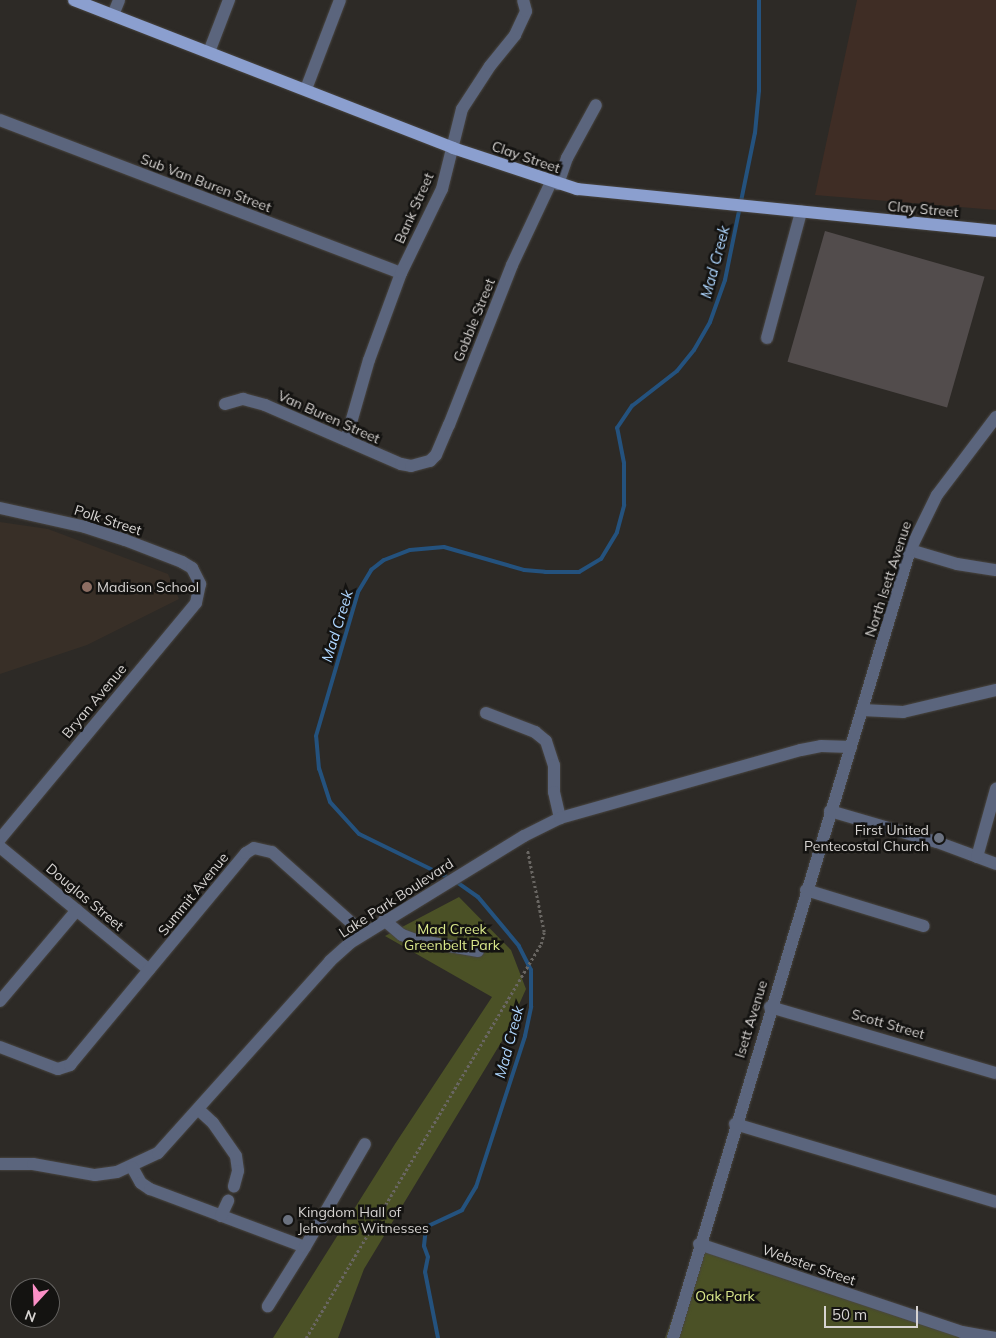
<!DOCTYPE html>
<html>
<head>
<meta charset="utf-8">
<style>
  body { margin:0 }
  #map { position:relative; width:996px; height:1338px; overflow:hidden; background:#2d2a26; font-family:Mulish,sans-serif }
  div>[style] { position:absolute }
  [style*='--x'] { left:calc(var(--x)*1px); top:calc(var(--y)*1px); width:calc(var(--w)*1px); rotate:calc(var(--a)*1deg) }
  .industrial>* { inset:0; background:#3f2d25 }
  .built>* { inset:0; background:#382f27 }
  .green>* { inset:0; background:#4b5126 }
  .stream>* { height:4px; margin:-2px; padding:0 2px; transform-origin:2px; border-radius:2px; background:#24527e }
  .building>* { inset:0; background:#524c4c; transform-origin:0 0 }
  .path>* { height:2.5px; margin-top:-1.25px; transform-origin:0; background:repeating-linear-gradient(90deg,#696662 0 2.5px,transparent 0 5px) }
  .roads { filter:drop-shadow(0 0 1px #484541) drop-shadow(0 0 1px #484541) }
  .minor>* { height:12px; margin:-6px; padding:0 6px; transform-origin:6px; border-radius:6px; background:#5b657d }
  .major>* { height:12px; margin:-6px; padding:0 6px; transform-origin:6px; border-radius:6px; background:#8b9fcf }
  .dots>* { width:14px; height:14px; translate:-50% -50%; box-sizing:border-box; border:2px solid #141311; border-radius:50% }
  span { translate:-50% -50%; white-space:nowrap; text-align:center; line-height:1.15; -webkit-text-stroke:5px #141311; paint-order:stroke }
  .street-label { font-size:14px; color:#d6d3d1 }
  .poi-label { font-size:14px; color:#d6d3d1 }
  .left { translate:0 -50%; text-align:left }
  .right { translate:-100% -50%; text-align:right }
  .park-label { font-size:14px; color:#dae88b }
  .water-label { font-size:15px; color:#aed6ff; font-style:italic }
  .north { position:absolute; left:10px; top:1278px; width:50px; height:50px; box-sizing:border-box; background:#141311; border:1px solid #62605e; border-radius:50%; rotate:200deg; font-size:14px; font-weight:700; line-height:20px; text-align:center; color:#d6d3d1 }
  .north::after { content:''; display:block; margin:auto; width:18px; height:22px; background:#fb8fc6; clip-path:polygon(50% 0,100% 100%,50% 72%,0 100%) }
  .scale { position:absolute; left:824px; top:1306px; width:94px; height:22px; box-sizing:border-box; border:2px solid #d6d3d1; border-top:0; padding-left:6px; font-size:15px; line-height:18px; white-space:nowrap; color:#d6d3d1; -webkit-text-stroke:4px #141311; paint-order:stroke }
</style>
</head>
<body>
<div id="map">
  <div class="industrial">
    <div style="clip-path:polygon(857px 0,996px 0,996px 210px,815px 195px)"></div>
  </div>
  <div class="built">
    <div style="clip-path:polygon(0 522px,48px 529px,168px 574px,179px 599px,87px 645px,0 674px)"></div>
  </div>
  <div class="green">
    <div style="clip-path:polygon(459px 897px,511px 950px,526px 989px,505px 1036px,364px 1269px,338px 1338px,273px 1338px,395px 1144px,492px 997px,385px 936px)"></div>
    <div style="clip-path:polygon(699px 1244px,996px 1338px,665px 1338px)"></div>
  </div>
  <div class="stream">
    <div style="--x:449;--y:878;--w:100;--a:-153.9"></div>
    <div style="--x:359;--y:834;--w:43;--a:-132.2"></div>
    <div style="--x:330;--y:802;--w:35;--a:-108"></div>
    <div style="--x:319;--y:769;--w:33;--a:-95"></div>
    <div style="--x:316;--y:736;--w:150;--a:-73.7"></div>
    <div style="--x:358;--y:592;--w:26;--a:-59"></div>
    <div style="--x:371;--y:570;--w:16;--a:-38"></div>
    <div style="--x:384;--y:560;--w:28;--a:-21"></div>
    <div style="--x:410;--y:550;--w:34;--a:-5"></div>
    <div style="--x:444;--y:547;--w:83;--a:16"></div>
    <div style="--x:524;--y:570;--w:21;--a:5"></div>
    <div style="--x:545;--y:572;--w:34;--a:0"></div>
    <div style="--x:579;--y:572;--w:26;--a:-31"></div>
    <div style="--x:601;--y:559;--w:31;--a:-59"></div>
    <div style="--x:617;--y:532;--w:28;--a:-75"></div>
    <div style="--x:624;--y:505;--w:42;--a:-90"></div>
    <div style="--x:624;--y:463;--w:36;--a:-101"></div>
    <div style="--x:617;--y:428;--w:27;--a:-56"></div>
    <div style="--x:632;--y:406;--w:57;--a:-37.9"></div>
    <div style="--x:677;--y:371;--w:27;--a:-51"></div>
    <div style="--x:694;--y:350;--w:32;--a:-60"></div>
    <div style="--x:710;--y:322;--w:45;--a:-70.3"></div>
    <div style="--x:725;--y:280;--w:150;--a:-78.5"></div>
    <div style="--x:755;--y:133;--w:42;--a:-84.6"></div>
    <div style="--x:759;--y:91;--w:91;--a:-90"></div>
    <div style="--x:438;--y:1338;--w:67;--a:-101.1"></div>
    <div style="--x:425;--y:1272;--w:15;--a:-79"></div>
    <div style="--x:428;--y:1257;--w:12;--a:-110"></div>
    <div style="--x:424;--y:1246;--w:19;--a:-84"></div>
    <div style="--x:426;--y:1227;--w:40;--a:-25"></div>
    <div style="--x:462;--y:1210;--w:27;--a:-59"></div>
    <div style="--x:476;--y:1187;--w:159;--a:-72"></div>
    <div style="--x:525;--y:1036;--w:30;--a:-78"></div>
    <div style="--x:531;--y:1007;--w:37;--a:-90"></div>
    <div style="--x:531;--y:970;--w:27;--a:-117"></div>
    <div style="--x:519;--y:946;--w:64;--a:-129.9"></div>
    <div style="--x:478;--y:897;--w:28;--a:-145"></div>
  </div>
  <div class="building">
    <div style="left:825px;top:231px;width:166px;height:136px;rotate:16deg"></div>
  </div>
  <div class="path">
    <div style="--x:306;--y:1338;--w:459;--a:-59.2"></div>
    <div style="--x:541;--y:944;--w:12;--a:-76"></div>
    <div style="--x:544;--y:932;--w:85;--a:-101.6"></div>
  </div>
  <div class="roads">
    <div class="minor">
      <div style="--x:113;--y:15;--w:16;--a:-68"></div>
      <div style="--x:209;--y:52;--w:56;--a:-69"></div>
      <div style="--x:306;--y:89;--w:95;--a:-69.1"></div>
      <div style="--x:0;--y:120;--w:429;--a:20.9"></div>
      <div style="--x:558;--y:184;--w:28;--a:-71"></div>
      <div style="--x:567;--y:158;--w:60;--a:-61.3"></div>
      <div style="--x:767;--y:338;--w:131;--a:-74.9"></div>
      <div style="--x:225;--y:404;--w:19;--a:-16"></div>
      <div style="--x:243;--y:399;--w:23;--a:15"></div>
      <div style="--x:265;--y:405;--w:148;--a:23.5"></div>
      <div style="--x:401;--y:464;--w:10;--a:11"></div>
      <div style="--x:411;--y:466;--w:20;--a:-15"></div>
      <div style="--x:430;--y:461;--w:8;--a:-45"></div>
      <div style="--x:436;--y:455;--w:33;--a:-67"></div>
      <div style="--x:449;--y:425;--w:172;--a:-68.5"></div>
      <div style="--x:512;--y:265;--w:92;--a:-64.8"></div>
      <div style="--x:346;--y:440;--w:83;--a:-74"></div>
      <div style="--x:369;--y:360;--w:93;--a:-69.8"></div>
      <div style="--x:401;--y:273;--w:93;--a:-64"></div>
      <div style="--x:442;--y:189;--w:82;--a:-76"></div>
      <div style="--x:462;--y:109;--w:51;--a:-56.9"></div>
      <div style="--x:490;--y:66;--w:40;--a:-51"></div>
      <div style="--x:515;--y:35;--w:26;--a:-65"></div>
      <div style="--x:526;--y:11;--w:11;--a:-105"></div>
      <div style="--x:0;--y:508;--w:87;--a:12.6"></div>
      <div style="--x:85;--y:527;--w:42;--a:18"></div>
      <div style="--x:125;--y:540;--w:61;--a:21.1"></div>
      <div style="--x:182;--y:562;--w:12;--a:31"></div>
      <div style="--x:192;--y:568;--w:18;--a:63"></div>
      <div style="--x:200;--y:584;--w:19;--a:102"></div>
      <div style="--x:196;--y:603;--w:307;--a:129.7"></div>
      <div style="--x:910;--y:550;--w:49;--a:16.6"></div>
      <div style="--x:957;--y:564;--w:39;--a:9"></div>
      <div style="--x:862;--y:710;--w:41;--a:2.8"></div>
      <div style="--x:903;--y:712;--w:96;--a:-13.3"></div>
      <div style="--x:486;--y:713;--w:53;--a:21.2"></div>
      <div style="--x:535;--y:732;--w:14;--a:39"></div>
      <div style="--x:546;--y:741;--w:25;--a:72"></div>
      <div style="--x:554;--y:765;--w:27;--a:90"></div>
      <div style="--x:554;--y:792;--w:27;--a:77"></div>
      <div style="--x:830;--y:811;--w:111;--a:16.2"></div>
      <div style="--x:937;--y:842;--w:63;--a:20.4"></div>
      <div style="--x:0;--y:847;--w:193;--a:39.5"></div>
      <div style="--x:977;--y:857;--w:71;--a:-74.4"></div>
      <div style="--x:806;--y:890;--w:123;--a:17"></div>
      <div style="--x:384;--y:920;--w:23;--a:40"></div>
      <div style="--x:402;--y:935;--w:15;--a:20"></div>
      <div style="--x:416;--y:940;--w:63;--a:10.1"></div>
      <div style="--x:0;--y:1001;--w:119;--a:-49.8"></div>
      <div style="--x:770;--y:1007;--w:235;--a:16.3"></div>
      <div style="--x:0;--y:1047;--w:62;--a:20.8"></div>
      <div style="--x:58;--y:1069;--w:13;--a:-18"></div>
      <div style="--x:70;--y:1065;--w:276;--a:-50.3"></div>
      <div style="--x:246;--y:853;--w:9;--a:-32"></div>
      <div style="--x:254;--y:848;--w:18;--a:13"></div>
      <div style="--x:272;--y:852;--w:122;--a:41.7"></div>
      <div style="--x:199;--y:1110;--w:19;--a:43"></div>
      <div style="--x:213;--y:1123;--w:40;--a:55.1"></div>
      <div style="--x:236;--y:1156;--w:15;--a:82"></div>
      <div style="--x:238;--y:1171;--w:16;--a:105"></div>
      <div style="--x:735;--y:1124;--w:272;--a:16.6"></div>
      <div style="--x:0;--y:1164;--w:33;--a:0"></div>
      <div style="--x:33;--y:1164;--w:63;--a:10.1"></div>
      <div style="--x:95;--y:1175;--w:22;--a:-8"></div>
      <div style="--x:117;--y:1172;--w:45;--a:-24.9"></div>
      <div style="--x:158;--y:1153;--w:258;--a:-48.1"></div>
      <div style="--x:330;--y:961;--w:27;--a:-42"></div>
      <div style="--x:350;--y:943;--w:204;--a:-31.6"></div>
      <div style="--x:524;--y:836;--w:40;--a:-26.6"></div>
      <div style="--x:560;--y:818;--w:250;--a:-15.8"></div>
      <div style="--x:801;--y:750;--w:20;--a:-11"></div>
      <div style="--x:821;--y:746;--w:30;--a:2"></div>
      <div style="--x:132;--y:1167;--w:18;--a:61"></div>
      <div style="--x:141;--y:1183;--w:11;--a:34"></div>
      <div style="--x:150;--y:1189;--w:165;--a:20.5"></div>
      <div style="--x:305;--y:1247;--w:70;--a:122.1"></div>
      <div style="--x:221;--y:1216;--w:17;--a:-65"></div>
      <div style="--x:699;--y:1244;--w:277;--a:18.5"></div>
      <div style="--x:962;--y:1332;--w:35;--a:10"></div>
      <div style="--x:305;--y:1247;--w:119;--a:-59.8"></div>
      <div style="--x:673;--y:1338;--w:823;--a:-73.26"></div>
      <div style="--x:910;--y:550;--w:61;--a:-63.9"></div>
      <div style="--x:937;--y:495;--w:98;--a:-52.9"></div>
    </div>
    <div class="major">
      <div style="--x:74;--y:0;--w:407;--a:21.3"></div>
      <div style="--x:453;--y:148;--w:131;--a:18.3"></div>
      <div style="--x:577;--y:189;--w:421;--a:5.7"></div>
    </div>
  </div>
  <div class="dots">
    <div style="left:87px;top:587px;background:#8d6e63"></div>
    <div style="left:939px;top:838px;background:#6b7280"></div>
    <div style="left:288px;top:1220px;background:#6b7280"></div>
  </div>
  <div class="street-label">
    <span style="left:526px;top:157px;rotate:19deg">Clay Street</span>
    <span style="left:206px;top:183px;rotate:21deg">Sub Van Buren Street</span>
    <span style="left:414px;top:208px;rotate:-66deg">Bank Street</span>
    <span style="left:923px;top:209px;rotate:5deg">Clay Street</span>
    <span style="left:474px;top:320px;rotate:-68deg">Gobble Street</span>
    <span style="left:329px;top:417px;rotate:24deg">Van Buren Street</span>
    <span style="left:108px;top:520px;rotate:18deg">Polk Street</span>
    <span style="left:888px;top:579px;rotate:-72deg">North Isett Avenue</span>
    <span style="left:94px;top:701px;rotate:-50deg">Bryan Avenue</span>
    <span style="left:193px;top:894px;rotate:-51deg">Summit Avenue</span>
    <span style="left:85px;top:897px;rotate:40deg">Douglas Street</span>
    <span style="left:396px;top:898px;rotate:-33deg">Lake Park Boulevard</span>
    <span style="left:751px;top:1019px;rotate:-73deg">Isett Avenue</span>
    <span style="left:888px;top:1024px;rotate:16deg">Scott Street</span>
    <span style="left:809px;top:1265px;rotate:19deg">Webster Street</span>
  </div>
  <div class="poi-label">
    <span class="left" style="left:97px;top:587px">Madison School</span>
    <span class="right" style="left:929px;top:838px">First United<br>Pentecostal Church</span>
    <span class="left" style="left:298px;top:1220px">Kingdom Hall of<br>Jehovahs Witnesses</span>
  </div>
  <div class="park-label">
    <span style="left:452px;top:937px">Mad Creek<br>Greenbelt Park</span>
    <span style="left:725px;top:1296px">Oak Park</span>
  </div>
  <div class="water-label">
    <span style="left:715px;top:262px;rotate:-75deg">Mad Creek</span>
    <span style="left:337px;top:626px;rotate:-73deg">Mad Creek</span>
    <span style="left:509px;top:1042px;rotate:-75deg">Mad Creek</span>
  </div>
  <div class="north">N</div>
  <div class="scale">50 m</div>
</div>
</body>
</html>
